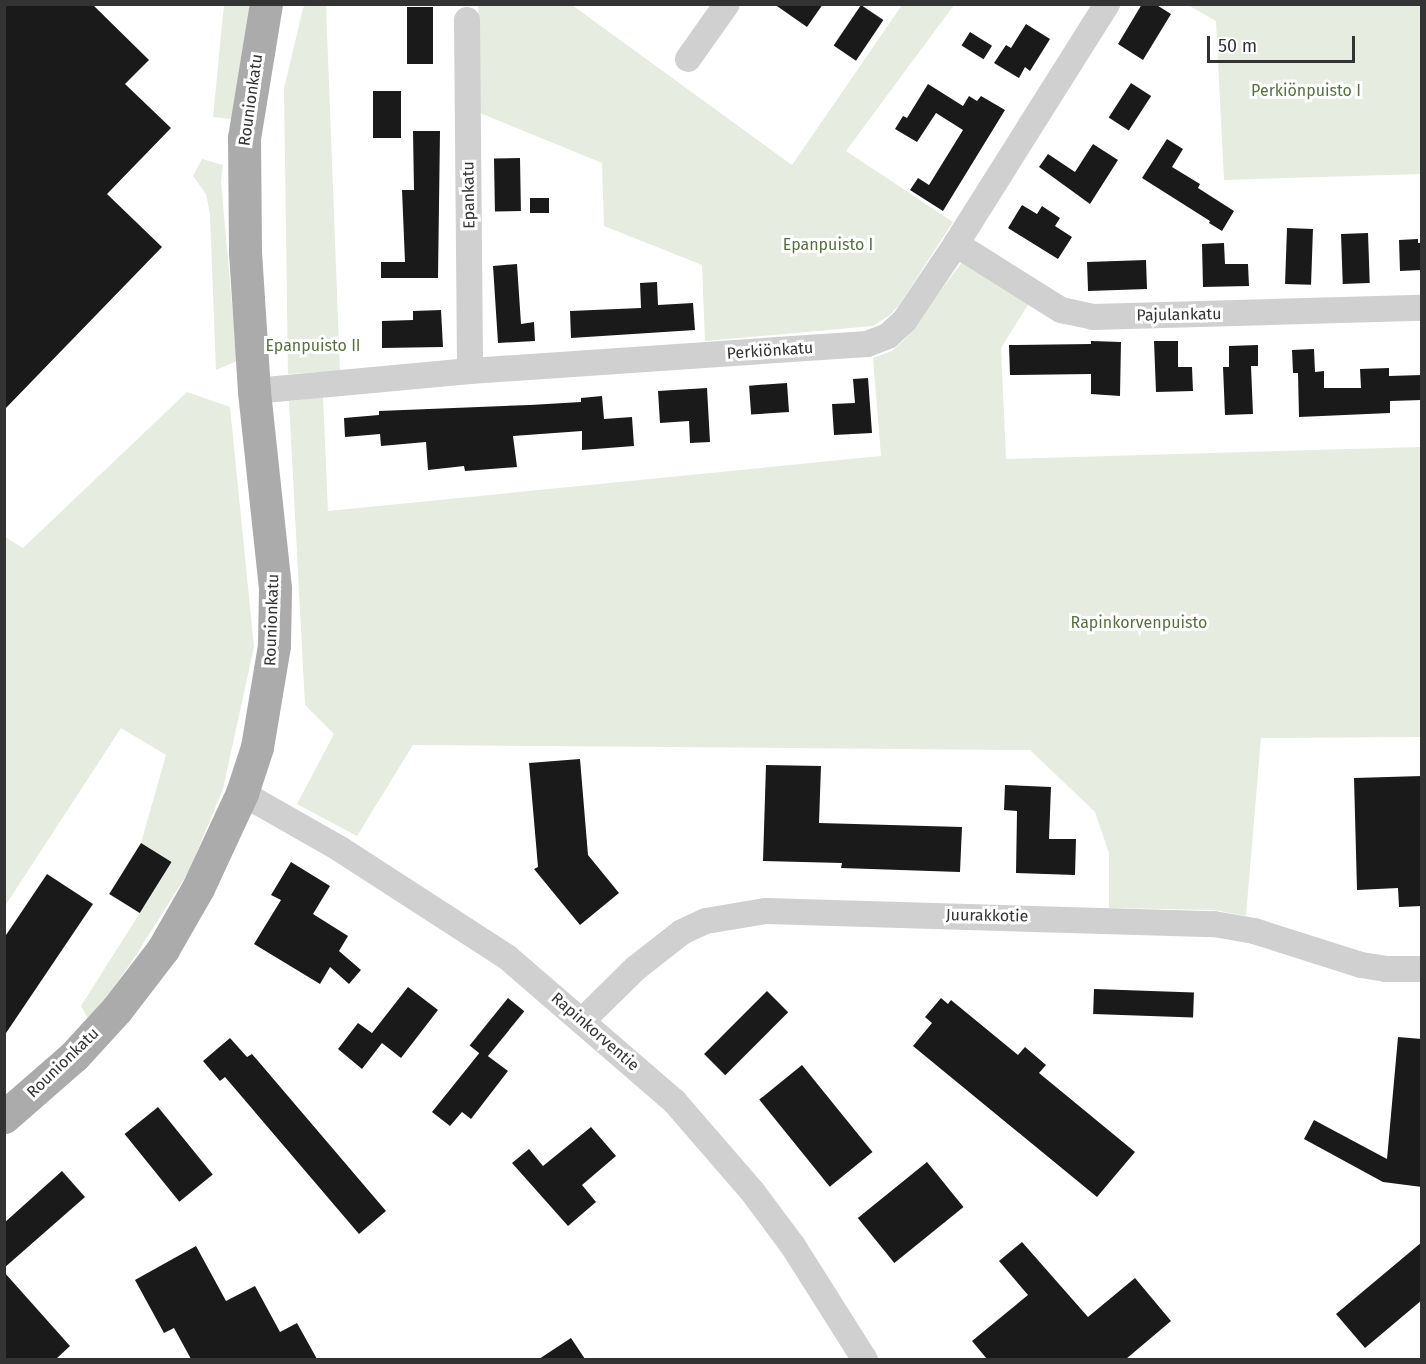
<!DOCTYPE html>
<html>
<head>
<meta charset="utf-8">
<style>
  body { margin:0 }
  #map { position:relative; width:1426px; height:1364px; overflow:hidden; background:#fff; font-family:"Fira Sans",sans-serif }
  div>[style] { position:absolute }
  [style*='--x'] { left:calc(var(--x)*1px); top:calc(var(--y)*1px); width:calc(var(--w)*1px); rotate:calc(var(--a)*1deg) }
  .green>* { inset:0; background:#e6ecdf }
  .building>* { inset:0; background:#1a1a1a; transform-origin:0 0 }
  .minor>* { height:26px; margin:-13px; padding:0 13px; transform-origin:13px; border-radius:13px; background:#d0d0d0 }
  .major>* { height:33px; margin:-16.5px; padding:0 16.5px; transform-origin:16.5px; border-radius:16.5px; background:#ababab }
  span { translate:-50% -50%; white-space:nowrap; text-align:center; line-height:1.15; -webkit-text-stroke:6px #fff; paint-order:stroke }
  .park-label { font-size:16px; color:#56703f }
  .street-label { font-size:16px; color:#333 }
  .frame { position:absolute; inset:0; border:6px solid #333; pointer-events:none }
  .scale { position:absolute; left:1207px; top:36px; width:148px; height:27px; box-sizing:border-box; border:3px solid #333; border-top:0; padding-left:8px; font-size:18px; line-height:21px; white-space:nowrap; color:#333; -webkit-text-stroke:4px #fff; paint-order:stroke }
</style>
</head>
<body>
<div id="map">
  <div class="green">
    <div style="clip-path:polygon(224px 5px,251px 5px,231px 119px,213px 117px)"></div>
    <div style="clip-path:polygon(306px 5px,326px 5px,340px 371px,288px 374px,284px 89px,303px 8px)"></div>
    <div style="clip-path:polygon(478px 5px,572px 5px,792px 165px,902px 5px,954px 5px,846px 151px,953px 222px,899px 305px,890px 315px,873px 326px,705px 341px,702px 265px,604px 226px,602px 163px,480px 113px)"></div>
    <div style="clip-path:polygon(1188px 5px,1421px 5px,1421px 174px,1224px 180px,1216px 21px)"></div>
    <div style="clip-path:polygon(202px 159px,223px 165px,221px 181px,237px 361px,216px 370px,210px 214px,206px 194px,193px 176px)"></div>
    <div style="clip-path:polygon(962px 262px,1029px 303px,1001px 348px,1006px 459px,1421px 447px,1421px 737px,1261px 738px,1246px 916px,1214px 910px,1109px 908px,1109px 853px,1095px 812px,1030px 750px,413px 745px,357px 836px,297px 804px,334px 734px,305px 705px,289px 401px,323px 397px,328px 511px,881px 456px,873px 358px,892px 351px,904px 340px)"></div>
    <div style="clip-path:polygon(187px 392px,230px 407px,254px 647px,223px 789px,189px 871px,134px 958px,90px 1022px,81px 1006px,172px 862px,141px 843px,166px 755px,121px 728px,5px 906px,5px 537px,23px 548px)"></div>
  </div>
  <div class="building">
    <div style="clip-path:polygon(4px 4px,92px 4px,149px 60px,125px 84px,171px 128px,107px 194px,162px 247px,4px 410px)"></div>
    <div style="clip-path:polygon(774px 4px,823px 4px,807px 27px)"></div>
    <div style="clip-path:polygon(1142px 4px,1155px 4px,1171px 14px,1143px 60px,1118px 44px)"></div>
    <div style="left:861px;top:5px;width:27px;height:49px;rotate:34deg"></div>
    <div style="left:433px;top:7px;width:57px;height:26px;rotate:90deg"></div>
    <div style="clip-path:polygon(1026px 24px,1050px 39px,1030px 71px,1025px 67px,1019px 78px,994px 63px,1006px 45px,1011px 48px)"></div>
    <div style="left:970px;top:32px;width:26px;height:16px;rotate:32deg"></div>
    <div style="left:1131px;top:83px;width:24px;height:41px;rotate:33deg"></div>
    <div style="clip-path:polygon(928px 84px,963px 106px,969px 96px,977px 101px,981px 96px,1005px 110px,943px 211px,910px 190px,918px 178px,929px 185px,963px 130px,936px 113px,917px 142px,895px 129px,903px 116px,907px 118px)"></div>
    <div style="left:373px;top:91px;width:28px;height:47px"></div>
    <div style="clip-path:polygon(413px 131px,440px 131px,438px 278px,381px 278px,381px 262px,405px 262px,402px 190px,414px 190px)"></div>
    <div style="clip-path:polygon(1167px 139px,1183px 149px,1172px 167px,1200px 184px,1198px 188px,1234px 211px,1222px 231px,1209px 223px,1210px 221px,1142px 178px)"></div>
    <div style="clip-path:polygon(1093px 144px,1118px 160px,1090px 204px,1039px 167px,1048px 154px,1075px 172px)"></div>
    <div style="left:520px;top:158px;width:53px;height:26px;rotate:89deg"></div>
    <div style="left:530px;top:198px;width:19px;height:15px"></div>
    <div style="clip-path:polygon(1022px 205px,1037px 214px,1042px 206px,1060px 218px,1055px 226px,1072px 237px,1058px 259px,1008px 228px)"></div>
    <div style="left:1287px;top:228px;width:26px;height:56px;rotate:2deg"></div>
    <div style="left:1368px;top:233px;width:50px;height:27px;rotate:88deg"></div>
    <div style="clip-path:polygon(1418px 239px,1418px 243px,1422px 243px,1422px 270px,1400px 271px,1399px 240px)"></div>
    <div style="clip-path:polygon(1224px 243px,1225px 264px,1248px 264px,1249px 286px,1203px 287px,1202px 244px)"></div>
    <div style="left:1146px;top:260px;width:29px;height:59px;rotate:88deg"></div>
    <div style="clip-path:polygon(517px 264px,521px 324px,534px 322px,535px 341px,498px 343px,493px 266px)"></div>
    <div style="clip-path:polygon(657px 282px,658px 305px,693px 303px,695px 330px,571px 338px,570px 311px,641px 308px,640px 283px)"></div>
    <div style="clip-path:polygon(441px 310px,443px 347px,382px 348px,382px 321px,413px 320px,413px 311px)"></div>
    <div style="clip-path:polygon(1091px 341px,1121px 342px,1120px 396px,1091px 394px,1091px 374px,1010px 375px,1009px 345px,1091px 344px)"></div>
    <div style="clip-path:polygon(1154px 341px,1178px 341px,1178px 367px,1192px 367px,1193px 391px,1156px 392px)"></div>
    <div style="clip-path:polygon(1258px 345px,1258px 366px,1251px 366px,1253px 414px,1225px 415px,1223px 367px,1229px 367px,1229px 346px)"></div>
    <div style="clip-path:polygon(1314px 349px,1315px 372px,1324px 371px,1324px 388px,1361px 388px,1360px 369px,1389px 368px,1389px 376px,1422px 375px,1422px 400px,1390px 401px,1390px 413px,1299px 417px,1298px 373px,1293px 373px,1292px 350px)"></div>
    <div style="clip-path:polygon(868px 378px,872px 433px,834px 435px,832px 404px,855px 403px,853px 379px)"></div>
    <div style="left:787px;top:383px;width:29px;height:38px;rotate:86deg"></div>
    <div style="clip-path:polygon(707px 388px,710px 442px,690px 443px,689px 421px,660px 423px,658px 391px)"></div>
    <div style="clip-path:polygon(602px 396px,604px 419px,632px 417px,634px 446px,582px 450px,582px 431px,513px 436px,517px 467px,465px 471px,464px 466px,428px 470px,426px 442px,381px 446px,380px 434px,345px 437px,344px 418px,379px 415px,379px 411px,530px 405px,581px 402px,581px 398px)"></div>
    <div style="clip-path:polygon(580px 759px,588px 855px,619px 893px,580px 925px,534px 869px,538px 867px,529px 763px)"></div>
    <div style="clip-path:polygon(766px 765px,821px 766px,819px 823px,962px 827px,960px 872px,841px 868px,842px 863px,763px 861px)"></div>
    <div style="clip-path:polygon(1422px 776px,1422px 906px,1399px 907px,1398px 888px,1357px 890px,1354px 778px)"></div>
    <div style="clip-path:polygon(1005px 785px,1051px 787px,1049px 839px,1076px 839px,1075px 875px,1016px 873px,1017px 811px,1004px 810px)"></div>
    <div style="left:141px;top:843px;width:36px;height:60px;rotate:32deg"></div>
    <div style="clip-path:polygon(291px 862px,330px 886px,313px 914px,348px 936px,339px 951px,361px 970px,349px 984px,330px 967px,320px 984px,254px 944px,281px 900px,271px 895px)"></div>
    <div style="clip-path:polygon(47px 874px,93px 904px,4px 1036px,4px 938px)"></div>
    <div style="clip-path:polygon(408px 987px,438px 1010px,401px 1058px,382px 1043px,362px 1069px,338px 1049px,358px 1023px,372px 1033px)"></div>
    <div style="left:1094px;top:989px;width:100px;height:25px;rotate:2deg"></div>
    <div style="left:767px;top:991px;width:30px;height:89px;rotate:45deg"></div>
    <div style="left:508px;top:998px;width:21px;height:61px;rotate:39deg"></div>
    <div style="clip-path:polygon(941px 998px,948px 1004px,951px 1000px,1018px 1055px,1025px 1047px,1046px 1065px,1039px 1073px,1135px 1152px,1097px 1197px,913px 1046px,932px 1023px,925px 1017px)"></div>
    <div style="clip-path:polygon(1398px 1037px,1422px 1039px,1422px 1187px,1383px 1182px,1304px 1139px,1314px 1120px,1387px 1159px)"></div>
    <div style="clip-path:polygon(230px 1038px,247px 1057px,252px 1054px,386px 1211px,359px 1234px,225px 1077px,220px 1081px,203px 1061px)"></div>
    <div style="clip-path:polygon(481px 1051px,508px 1071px,471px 1119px,462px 1112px,450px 1126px,432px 1112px)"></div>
    <div style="left:802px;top:1065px;width:112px;height:55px;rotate:51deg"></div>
    <div style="left:158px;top:1107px;width:87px;height:43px;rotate:51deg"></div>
    <div style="clip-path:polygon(591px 1127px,616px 1156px,582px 1185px,596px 1202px,568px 1226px,512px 1163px,529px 1149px,543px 1166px)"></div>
    <div style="left:927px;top:1162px;width:58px;height:89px;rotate:51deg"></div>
    <div style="clip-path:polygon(62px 1171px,85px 1197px,4px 1268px,4px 1223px)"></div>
    <div style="clip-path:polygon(1022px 1242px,1088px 1317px,1135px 1278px,1171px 1321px,1126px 1359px,987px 1359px,972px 1341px,1028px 1295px,999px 1261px)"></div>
    <div style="clip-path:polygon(1422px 1242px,1422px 1300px,1365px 1348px,1336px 1314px)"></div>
    <div style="clip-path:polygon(196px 1246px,226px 1301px,255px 1286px,280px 1332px,297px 1323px,317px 1359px,191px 1359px,174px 1328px,164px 1333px,135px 1280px)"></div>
    <div style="clip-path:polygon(4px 1272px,70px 1346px,56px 1359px,4px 1359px)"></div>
    <div style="clip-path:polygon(571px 1338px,585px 1359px,539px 1359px)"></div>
  </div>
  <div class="minor">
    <div style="--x:467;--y:20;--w:351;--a:89.5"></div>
    <div style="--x:688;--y:59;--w:67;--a:-54.7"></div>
    <div style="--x:956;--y:244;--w:124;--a:32.2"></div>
    <div style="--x:1061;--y:310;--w:33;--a:12"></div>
    <div style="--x:1093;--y:317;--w:329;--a:-1.6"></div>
    <div style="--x:254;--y:391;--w:217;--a:-5.3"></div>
    <div style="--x:470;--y:371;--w:398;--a:-3.9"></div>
    <div style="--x:867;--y:344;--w:22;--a:-21"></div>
    <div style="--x:888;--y:336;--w:23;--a:-43"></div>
    <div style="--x:905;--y:320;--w:92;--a:-56.1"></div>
    <div style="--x:956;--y:244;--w:284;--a:-57.8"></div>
    <div style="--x:242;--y:793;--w:113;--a:29.7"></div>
    <div style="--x:340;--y:849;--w:199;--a:32.9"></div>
    <div style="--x:507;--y:957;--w:221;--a:40.8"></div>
    <div style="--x:674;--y:1101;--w:119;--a:49.1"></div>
    <div style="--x:752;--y:1191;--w:69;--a:53.3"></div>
    <div style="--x:793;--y:1246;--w:135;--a:57.7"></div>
    <div style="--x:583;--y:1020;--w:74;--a:-44.5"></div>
    <div style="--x:636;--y:968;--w:58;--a:-38"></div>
    <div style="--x:682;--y:932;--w:26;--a:-25"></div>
    <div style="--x:706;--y:921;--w:61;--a:-9.5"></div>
    <div style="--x:766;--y:911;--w:448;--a:1.7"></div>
    <div style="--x:1214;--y:924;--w:41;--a:9.9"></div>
    <div style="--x:1254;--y:931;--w:112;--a:17.6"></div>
    <div style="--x:1361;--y:965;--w:25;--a:9"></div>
    <div style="--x:1386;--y:969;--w:36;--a:0"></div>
  </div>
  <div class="major">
    <div style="--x:4;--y:1117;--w:93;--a:-41.1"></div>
    <div style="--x:74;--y:1056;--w:64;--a:-47.5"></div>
    <div style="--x:117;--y:1009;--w:76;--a:-52.5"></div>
    <div style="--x:163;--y:949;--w:70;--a:-60.2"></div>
    <div style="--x:198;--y:888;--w:105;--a:-65.1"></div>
    <div style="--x:242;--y:793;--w:48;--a:-71.9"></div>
    <div style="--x:257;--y:747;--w:103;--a:-80.5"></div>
    <div style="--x:274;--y:645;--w:57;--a:-89"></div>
    <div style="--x:275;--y:588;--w:198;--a:-96.1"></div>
    <div style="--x:254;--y:391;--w:140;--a:-93.7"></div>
    <div style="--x:245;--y:251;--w:113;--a:-90.5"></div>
    <div style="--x:244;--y:138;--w:136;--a:-80.7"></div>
  </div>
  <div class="park-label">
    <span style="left:1306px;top:91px">Perkiönpuisto I</span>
    <span style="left:828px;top:245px">Epanpuisto I</span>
    <span style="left:313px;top:346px">Epanpuisto II</span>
    <span style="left:1139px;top:623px">Rapinkorvenpuisto</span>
  </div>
  <div class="street-label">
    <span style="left:251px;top:100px;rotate:-82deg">Rounionkatu</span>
    <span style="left:469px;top:195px;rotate:-91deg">Epankatu</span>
    <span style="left:1179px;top:315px;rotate:-1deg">Pajulankatu</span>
    <span style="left:770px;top:351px;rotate:-4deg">Perkiönkatu</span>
    <span style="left:272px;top:620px;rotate:-88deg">Rounionkatu</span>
    <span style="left:987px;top:916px;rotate:1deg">Juurakkotie</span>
    <span style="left:595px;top:1032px;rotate:41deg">Rapinkorventie</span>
    <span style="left:63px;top:1063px;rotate:-44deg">Rounionkatu</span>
  </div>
  <div class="frame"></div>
  <div class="scale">50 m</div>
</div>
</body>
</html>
